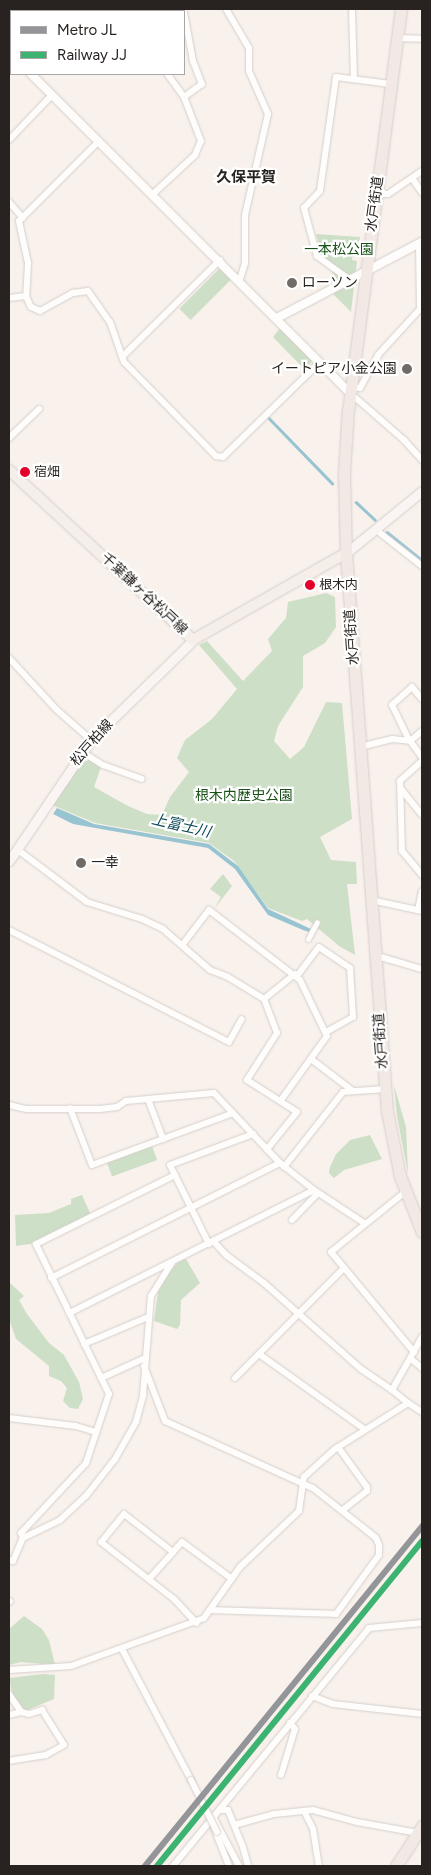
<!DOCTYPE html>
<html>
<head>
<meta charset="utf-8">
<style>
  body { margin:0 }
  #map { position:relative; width:431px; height:1875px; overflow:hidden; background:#f8f1ec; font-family:Figtree,"Noto Sans JP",sans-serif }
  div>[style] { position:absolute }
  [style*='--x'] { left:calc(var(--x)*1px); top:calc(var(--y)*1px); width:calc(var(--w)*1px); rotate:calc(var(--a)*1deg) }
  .green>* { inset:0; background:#cedfc7; transform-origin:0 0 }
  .water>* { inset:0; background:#98c4d2 }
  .stream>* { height:2.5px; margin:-1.25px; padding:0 1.25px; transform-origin:1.25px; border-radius:1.25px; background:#98c4d2 }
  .roads { filter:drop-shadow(0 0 1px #d5cfcb) drop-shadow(0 0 1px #d5cfcb) }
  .pedestrian>* { height:5px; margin:-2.5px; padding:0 2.5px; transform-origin:2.5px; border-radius:2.5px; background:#fefdfc }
  .minor>* { height:6px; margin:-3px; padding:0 3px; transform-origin:3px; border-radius:3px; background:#fefdfc }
  .tertiary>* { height:8px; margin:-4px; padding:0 4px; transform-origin:4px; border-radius:4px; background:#fefdfc }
  .secondary>* { height:9px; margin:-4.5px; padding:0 4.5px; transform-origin:4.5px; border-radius:4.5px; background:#faf5f3 }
  .primary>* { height:10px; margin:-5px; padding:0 5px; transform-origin:5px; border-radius:5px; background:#f5eee9 }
  .trunk>* { height:11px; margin:-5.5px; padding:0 5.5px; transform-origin:5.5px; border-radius:5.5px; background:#f2e8e4 }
  .bridges { filter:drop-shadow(0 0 1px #d5cfcb) drop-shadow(0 0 1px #d5cfcb) }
  .minor-bridge>* { height:6px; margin:-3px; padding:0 3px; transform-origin:3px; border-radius:3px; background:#fefdfc }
  .rail-1>* { height:6px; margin:-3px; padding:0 3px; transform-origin:3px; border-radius:3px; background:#3cb371 }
  .metro-1>* { height:6px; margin:-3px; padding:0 3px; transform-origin:3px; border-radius:3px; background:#939598 }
  .dots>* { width:14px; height:14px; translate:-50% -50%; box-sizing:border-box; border:2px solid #fff; border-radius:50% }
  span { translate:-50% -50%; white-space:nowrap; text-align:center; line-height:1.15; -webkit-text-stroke:4.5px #fff; paint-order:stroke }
  .bus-label { font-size:13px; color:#282320 }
  .left { translate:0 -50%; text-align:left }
  .street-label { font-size:14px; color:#282320 }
  .park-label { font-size:14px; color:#195017 }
  .poi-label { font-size:14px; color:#282320 }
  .right { translate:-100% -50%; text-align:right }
  .neighbourhood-label { font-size:15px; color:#282320; font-weight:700 }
  .water-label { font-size:15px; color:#104a5a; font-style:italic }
  .frame { position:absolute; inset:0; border:10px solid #282320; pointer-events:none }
  .legend { position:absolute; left:10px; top:10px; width:175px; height:65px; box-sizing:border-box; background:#fff; border:1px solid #a9a7a6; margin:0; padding:6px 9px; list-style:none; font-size:15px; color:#282320 }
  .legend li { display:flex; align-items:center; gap:10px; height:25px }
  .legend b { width:25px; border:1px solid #a9a7a6 }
</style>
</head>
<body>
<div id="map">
  <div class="green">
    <div style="clip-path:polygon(316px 234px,360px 237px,358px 250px,353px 250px,352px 260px,357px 261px,351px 312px,334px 295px,332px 266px,322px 256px)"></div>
    <div style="left:221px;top:267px;width:16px;height:59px;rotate:45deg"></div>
    <div style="clip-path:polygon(281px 327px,313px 359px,306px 371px,273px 337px)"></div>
    <div style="clip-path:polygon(326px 593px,335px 597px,336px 627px,325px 643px,303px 656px,303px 687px,278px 726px,274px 741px,290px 759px,304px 747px,326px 702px,342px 703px,352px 819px,320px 837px,331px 860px,356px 862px,357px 884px,347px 884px,355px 955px,339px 946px,307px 919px,302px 921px,268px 908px,234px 861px,209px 843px,95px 823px,52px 805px,85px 757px,101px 767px,94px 787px,128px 806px,147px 814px,162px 815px,170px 797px,189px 772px,177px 758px,185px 740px,212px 719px,237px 689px,199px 645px,207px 641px,243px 681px,272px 651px,268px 639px,286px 618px,288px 602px)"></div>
    <div style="clip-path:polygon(223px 874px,232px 886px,214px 909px,221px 897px,210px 889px)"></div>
    <div style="clip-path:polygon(394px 1085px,406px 1127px,408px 1173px,397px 1116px)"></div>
    <div style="clip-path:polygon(370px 1135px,382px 1159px,344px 1170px,334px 1178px,329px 1173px,330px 1167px,336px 1154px,350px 1140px)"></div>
    <div style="left:152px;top:1146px;width:15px;height:48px;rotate:70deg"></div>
    <div style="clip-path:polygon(82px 1195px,91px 1215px,36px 1243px,16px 1246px,15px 1215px,49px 1213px,71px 1204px,71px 1199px)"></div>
    <div style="clip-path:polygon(186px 1259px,200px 1283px,181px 1300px,180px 1325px,177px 1329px,154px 1321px,158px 1292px,171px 1270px,178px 1262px)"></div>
    <div style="clip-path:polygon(9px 1282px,24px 1296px,19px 1300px,27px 1314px,49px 1343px,64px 1355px,79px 1382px,83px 1399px,78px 1409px,70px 1408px,63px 1401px,67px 1388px,61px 1381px,49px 1376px,49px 1366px,16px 1339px,9px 1319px)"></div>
    <div style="clip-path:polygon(24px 1616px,42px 1629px,49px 1640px,55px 1665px,21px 1662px,9px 1665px,9px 1629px)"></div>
    <div style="clip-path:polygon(43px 1674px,55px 1675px,54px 1699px,25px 1711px,12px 1693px,9px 1678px)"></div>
  </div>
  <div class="water">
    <div style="clip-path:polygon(57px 808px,94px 824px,209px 844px,238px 866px,268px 909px,311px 929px,309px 932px,303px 930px,268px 915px,235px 869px,208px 848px,73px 824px,53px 814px)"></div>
  </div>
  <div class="stream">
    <div style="--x:269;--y:418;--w:91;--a:45.9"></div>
    <div style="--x:356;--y:502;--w:26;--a:43"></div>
    <div style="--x:387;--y:532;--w:45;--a:38.7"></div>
  </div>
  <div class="roads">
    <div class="pedestrian">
      <div style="--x:308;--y:939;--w:19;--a:-62"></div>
    </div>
    <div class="minor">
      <div style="--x:35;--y:9;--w:3;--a:45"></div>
      <div style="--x:113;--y:9;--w:2;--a:63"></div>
      <div style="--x:226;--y:9;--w:45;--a:59.5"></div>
      <div style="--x:249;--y:48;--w:23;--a:90"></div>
      <div style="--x:249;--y:71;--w:47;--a:66.2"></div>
      <div style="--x:268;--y:114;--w:104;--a:102.8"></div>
      <div style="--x:245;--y:215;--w:48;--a:90"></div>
      <div style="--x:245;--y:263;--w:17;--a:107"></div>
      <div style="--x:352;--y:9;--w:70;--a:88.4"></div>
      <div style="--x:67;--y:11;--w:4;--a:-34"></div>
      <div style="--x:184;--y:12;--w:50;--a:79.6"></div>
      <div style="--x:193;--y:61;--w:25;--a:69"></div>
      <div style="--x:202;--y:84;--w:22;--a:144"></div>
      <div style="--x:9;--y:19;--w:3;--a:45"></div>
      <div style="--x:397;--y:38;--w:25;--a:2"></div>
      <div style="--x:9;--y:140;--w:62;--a:-46.3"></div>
      <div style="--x:99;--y:141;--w:113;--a:135"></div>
      <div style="--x:19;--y:221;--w:43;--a:77.9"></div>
      <div style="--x:28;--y:263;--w:33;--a:93"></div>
      <div style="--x:26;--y:296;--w:12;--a:66"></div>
      <div style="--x:31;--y:307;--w:10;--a:24"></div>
      <div style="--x:40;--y:311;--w:38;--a:-29"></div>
      <div style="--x:73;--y:293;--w:15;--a:-8"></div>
      <div style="--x:88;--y:291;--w:38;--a:55"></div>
      <div style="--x:110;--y:322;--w:42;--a:70.7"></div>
      <div style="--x:124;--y:362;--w:132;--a:45.6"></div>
      <div style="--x:216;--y:456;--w:7;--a:8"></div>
      <div style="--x:223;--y:457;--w:136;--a:-44.4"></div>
      <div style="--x:412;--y:178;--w:18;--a:56"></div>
      <div style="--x:153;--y:194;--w:57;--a:-42.9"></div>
      <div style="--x:195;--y:155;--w:15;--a:-67"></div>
      <div style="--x:201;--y:141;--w:47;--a:-111.1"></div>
      <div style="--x:184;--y:97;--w:29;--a:-126"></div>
      <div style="--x:376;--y:194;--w:12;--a:0"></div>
      <div style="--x:388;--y:194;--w:41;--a:-34.1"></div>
      <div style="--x:9;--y:202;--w:21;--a:49"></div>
      <div style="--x:419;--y:244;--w:64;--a:89.1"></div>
      <div style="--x:350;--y:280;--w:41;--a:-144"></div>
      <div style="--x:317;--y:256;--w:50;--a:-105.2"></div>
      <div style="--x:304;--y:208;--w:23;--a:-47"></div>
      <div style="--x:320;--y:191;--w:115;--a:-82"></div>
      <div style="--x:336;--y:77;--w:55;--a:7.3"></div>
      <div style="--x:9;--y:298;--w:17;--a:-7"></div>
      <div style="--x:122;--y:357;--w:138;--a:-44.7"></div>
      <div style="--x:351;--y:387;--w:9;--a:6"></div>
      <div style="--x:360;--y:388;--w:38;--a:-61"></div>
      <div style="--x:378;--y:355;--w:65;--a:-47.5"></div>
      <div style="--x:350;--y:393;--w:72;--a:41"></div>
      <div style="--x:404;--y:440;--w:27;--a:48"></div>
      <div style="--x:9;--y:438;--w:42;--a:-44"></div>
      <div style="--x:375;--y:529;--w:60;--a:38.2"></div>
      <div style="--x:9;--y:658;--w:71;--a:47.3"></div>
      <div style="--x:57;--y:710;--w:45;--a:41.4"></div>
      <div style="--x:422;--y:699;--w:16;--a:-130"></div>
      <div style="--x:412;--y:687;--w:27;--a:138"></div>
      <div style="--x:392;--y:705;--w:37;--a:64"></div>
      <div style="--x:408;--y:738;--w:24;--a:54"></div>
      <div style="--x:360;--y:747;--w:33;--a:-14"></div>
      <div style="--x:392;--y:739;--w:18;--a:6"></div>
      <div style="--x:410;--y:741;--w:16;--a:-40"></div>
      <div style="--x:82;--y:752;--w:25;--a:32"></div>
      <div style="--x:103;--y:765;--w:41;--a:19.7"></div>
      <div style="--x:422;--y:761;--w:30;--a:138"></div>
      <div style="--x:400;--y:781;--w:70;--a:88.4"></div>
      <div style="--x:402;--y:851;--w:31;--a:50"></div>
      <div style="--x:401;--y:789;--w:33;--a:51"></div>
      <div style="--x:18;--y:850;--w:86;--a:37"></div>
      <div style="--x:87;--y:902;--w:58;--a:17.2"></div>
      <div style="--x:142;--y:919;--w:23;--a:25"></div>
      <div style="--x:163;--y:929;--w:62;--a:41.1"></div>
      <div style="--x:210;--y:970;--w:19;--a:21"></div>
      <div style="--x:228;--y:977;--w:42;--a:31.4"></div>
      <div style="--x:264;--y:999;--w:36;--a:69"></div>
      <div style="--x:277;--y:1033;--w:56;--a:122.6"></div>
      <div style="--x:247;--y:1080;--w:59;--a:32.6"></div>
      <div style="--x:297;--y:1112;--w:48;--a:129"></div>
      <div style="--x:371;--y:900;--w:52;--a:12.2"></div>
      <div style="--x:418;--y:910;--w:19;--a:-78"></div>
      <div style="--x:9;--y:930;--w:247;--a:27"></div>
      <div style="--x:229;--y:1042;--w:26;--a:-61"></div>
      <div style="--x:183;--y:944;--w:43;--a:-52.6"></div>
      <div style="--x:209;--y:910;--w:115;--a:37.6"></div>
      <div style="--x:300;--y:980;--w:62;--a:64.3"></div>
      <div style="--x:327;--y:1036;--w:79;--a:125.7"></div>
      <div style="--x:374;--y:955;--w:50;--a:16.3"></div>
      <div style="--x:297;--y:976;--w:36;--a:-53"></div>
      <div style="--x:319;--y:947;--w:37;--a:34"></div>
      <div style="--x:350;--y:968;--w:49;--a:86.5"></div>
      <div style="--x:353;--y:1017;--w:31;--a:151"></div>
      <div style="--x:264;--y:999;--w:40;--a:-39"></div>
      <div style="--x:311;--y:1059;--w:53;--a:37.3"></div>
      <div style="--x:148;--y:1099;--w:43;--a:69.4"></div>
      <div style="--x:9;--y:1105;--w:18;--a:13"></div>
      <div style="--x:27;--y:1109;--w:73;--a:0"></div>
      <div style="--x:100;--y:1109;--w:17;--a:-7"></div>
      <div style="--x:117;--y:1107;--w:11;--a:-34"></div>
      <div style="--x:126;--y:1101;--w:88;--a:-5.2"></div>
      <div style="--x:214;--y:1093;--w:96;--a:46.7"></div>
      <div style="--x:280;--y:1163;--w:43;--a:38.5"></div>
      <div style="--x:314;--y:1190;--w:274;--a:153.3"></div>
      <div style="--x:70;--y:1108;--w:61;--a:68.9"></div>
      <div style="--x:92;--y:1165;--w:150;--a:-20.2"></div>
      <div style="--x:284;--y:1167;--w:95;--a:-51.8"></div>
      <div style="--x:343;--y:1092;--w:42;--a:-4.1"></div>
      <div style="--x:314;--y:1190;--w:60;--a:33.4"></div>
      <div style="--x:405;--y:1192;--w:95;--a:141"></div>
      <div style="--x:331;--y:1252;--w:130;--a:50.3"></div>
      <div style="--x:292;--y:1220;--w:37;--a:-46"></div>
      <div style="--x:214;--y:1242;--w:18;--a:47"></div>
      <div style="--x:226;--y:1255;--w:47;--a:36.4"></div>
      <div style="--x:264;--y:1283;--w:130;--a:41.6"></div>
      <div style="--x:361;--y:1369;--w:37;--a:34"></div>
      <div style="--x:209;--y:1244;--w:88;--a:-116.3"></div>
      <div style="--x:170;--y:1165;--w:89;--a:-20.5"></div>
      <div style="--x:51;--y:1278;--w:256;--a:-26.7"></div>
      <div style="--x:84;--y:1344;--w:69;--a:-22.9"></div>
      <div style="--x:259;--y:1354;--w:129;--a:35.5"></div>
      <div style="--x:411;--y:1359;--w:14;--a:39"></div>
      <div style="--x:144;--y:1366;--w:59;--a:69.1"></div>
      <div style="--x:165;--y:1421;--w:162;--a:24.4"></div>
      <div style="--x:313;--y:1488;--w:80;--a:38.4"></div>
      <div style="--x:376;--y:1538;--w:8;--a:67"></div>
      <div style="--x:379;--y:1545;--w:10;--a:90"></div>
      <div style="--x:379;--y:1555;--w:73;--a:126.1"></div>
      <div style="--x:336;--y:1614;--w:126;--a:-178.2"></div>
      <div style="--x:101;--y:1378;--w:48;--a:-24.4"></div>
      <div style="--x:235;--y:1378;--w:155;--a:-45.3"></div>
      <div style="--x:408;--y:1403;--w:17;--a:33"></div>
      <div style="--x:9;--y:1418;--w:67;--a:6.8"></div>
      <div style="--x:76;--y:1426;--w:21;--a:17"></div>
      <div style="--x:338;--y:1447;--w:49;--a:54.1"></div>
      <div style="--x:367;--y:1487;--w:4;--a:90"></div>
      <div style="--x:367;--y:1491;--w:31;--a:142"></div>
      <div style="--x:23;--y:1538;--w:41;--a:-25.9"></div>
      <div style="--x:60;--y:1520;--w:35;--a:-43"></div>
      <div style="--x:86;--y:1496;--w:47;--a:-51.9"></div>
      <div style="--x:115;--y:1459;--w:43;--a:-60.4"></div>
      <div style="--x:136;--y:1422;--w:28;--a:-75"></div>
      <div style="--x:143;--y:1395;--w:99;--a:-85.4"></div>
      <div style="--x:151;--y:1296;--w:40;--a:-58"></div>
      <div style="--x:173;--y:1552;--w:13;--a:-48"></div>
      <div style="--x:182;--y:1542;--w:62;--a:36.5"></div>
      <div style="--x:9;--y:1560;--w:4;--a:14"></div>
      <div style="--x:13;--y:1561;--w:25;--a:-67"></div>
      <div style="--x:23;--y:1538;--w:5;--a:-112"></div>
      <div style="--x:21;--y:1533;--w:96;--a:-47.1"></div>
      <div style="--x:86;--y:1463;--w:73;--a:-71.6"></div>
      <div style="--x:109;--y:1394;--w:167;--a:-116"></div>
      <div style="--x:36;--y:1244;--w:155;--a:-26.4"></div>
      <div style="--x:149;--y:1579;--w:36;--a:-48"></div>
      <div style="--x:173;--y:1552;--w:62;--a:-142.2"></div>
      <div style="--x:124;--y:1514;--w:36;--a:129"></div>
      <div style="--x:101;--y:1542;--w:93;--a:38"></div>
      <div style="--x:174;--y:1599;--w:33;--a:47"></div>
      <div style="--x:9;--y:1602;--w:1;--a:-45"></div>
      <div style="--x:122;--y:1649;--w:148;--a:62.2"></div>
      <div style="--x:9;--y:1670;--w:62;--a:-3.7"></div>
      <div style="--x:71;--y:1666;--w:141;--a:-19.8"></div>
      <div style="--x:204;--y:1618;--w:62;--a:-54.8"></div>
      <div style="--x:240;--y:1567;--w:81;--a:-43.5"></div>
      <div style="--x:299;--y:1511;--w:34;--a:-82"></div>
      <div style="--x:304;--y:1477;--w:42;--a:-42.1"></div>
      <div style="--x:335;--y:1449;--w:86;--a:-32.2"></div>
      <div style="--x:408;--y:1403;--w:21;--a:-141"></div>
      <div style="--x:392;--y:1390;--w:61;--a:-60.5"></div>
      <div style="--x:9;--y:1694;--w:22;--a:56"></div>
      <div style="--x:21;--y:1712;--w:8;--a:14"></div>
      <div style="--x:29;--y:1714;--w:14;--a:-17"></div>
      <div style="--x:42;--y:1710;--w:41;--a:57.8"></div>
      <div style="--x:64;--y:1745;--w:21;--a:151"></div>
      <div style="--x:46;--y:1755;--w:37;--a:171"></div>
      <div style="--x:312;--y:1696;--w:22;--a:21"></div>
      <div style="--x:333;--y:1704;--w:90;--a:6.4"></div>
      <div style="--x:9;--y:1715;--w:12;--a:-14"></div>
      <div style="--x:281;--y:1775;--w:48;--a:-73.1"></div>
      <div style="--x:295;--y:1729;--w:8;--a:-130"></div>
      <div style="--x:219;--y:1810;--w:9;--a:0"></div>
      <div style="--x:228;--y:1810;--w:40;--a:68"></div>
      <div style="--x:243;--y:1847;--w:20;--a:75"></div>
      <div style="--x:304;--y:1811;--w:20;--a:63"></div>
      <div style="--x:313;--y:1829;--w:37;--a:81"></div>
      <div style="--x:213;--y:1817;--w:55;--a:62"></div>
      <div style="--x:234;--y:1825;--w:41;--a:-15.4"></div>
      <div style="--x:274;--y:1814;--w:39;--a:-6"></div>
      <div style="--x:313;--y:1810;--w:46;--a:15.3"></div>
      <div style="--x:357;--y:1822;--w:62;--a:10.2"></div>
      <div style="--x:214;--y:1828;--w:41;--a:68.5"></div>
      <div style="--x:173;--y:1866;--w:308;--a:-50.5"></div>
      <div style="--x:369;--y:1628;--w:53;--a:-5.4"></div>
    </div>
    <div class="tertiary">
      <div style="--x:9;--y:53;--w:3;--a:45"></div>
      <div style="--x:31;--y:74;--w:451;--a:45"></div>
      <div style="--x:277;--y:318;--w:164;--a:-27.7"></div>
    </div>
    <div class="secondary">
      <div style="--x:346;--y:553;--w:98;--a:-39.2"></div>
      <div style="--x:9;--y:861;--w:146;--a:-55.9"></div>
      <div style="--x:91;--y:740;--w:143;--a:-44.4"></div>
    </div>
    <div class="primary">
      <div style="--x:9;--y:470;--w:251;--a:42.7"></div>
      <div style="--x:193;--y:640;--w:176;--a:-29.6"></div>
    </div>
    <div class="trunk">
      <div style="--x:401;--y:9;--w:403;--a:97.5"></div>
      <div style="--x:348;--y:409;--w:64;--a:93.6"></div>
      <div style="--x:344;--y:473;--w:80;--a:88.6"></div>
      <div style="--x:346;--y:553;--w:560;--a:85.8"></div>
      <div style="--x:387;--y:1111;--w:66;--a:78.7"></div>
      <div style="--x:400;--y:1176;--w:60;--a:68.6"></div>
      <div style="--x:396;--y:1866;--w:48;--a:-57"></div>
    </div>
  </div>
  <div class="bridges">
    <div class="minor-bridge">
      <div style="--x:191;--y:1780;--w:58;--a:63.4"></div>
    </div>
  </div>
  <div class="rail-1">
    <div style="--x:157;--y:1866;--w:419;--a:-50.8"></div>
  </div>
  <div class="metro-1">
    <div style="--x:145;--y:1866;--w:439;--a:-50.8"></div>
  </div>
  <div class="dots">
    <div style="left:292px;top:283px;background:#716b67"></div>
    <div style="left:407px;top:369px;background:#716b67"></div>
    <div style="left:25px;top:472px;background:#e4002b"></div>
    <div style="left:310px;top:585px;background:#e4002b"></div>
    <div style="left:81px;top:863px;background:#716b67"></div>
  </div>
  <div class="bus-label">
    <span class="left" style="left:34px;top:472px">宿畑</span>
    <span class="left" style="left:319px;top:585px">根木内</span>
  </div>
  <div class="street-label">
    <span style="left:375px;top:204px;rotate:-82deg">水戸街道</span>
    <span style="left:144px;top:594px;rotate:43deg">千葉鎌ヶ谷松戸線</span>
    <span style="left:352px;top:637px;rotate:-94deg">水戸街道</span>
    <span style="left:92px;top:743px;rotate:-49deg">松戸柏線</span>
    <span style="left:381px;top:1041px;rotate:-94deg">水戸街道</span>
  </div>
  <div class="park-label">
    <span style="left:339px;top:250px">一本松公園</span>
    <span style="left:244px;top:796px">根木内歴史公園</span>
  </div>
  <div class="poi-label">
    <span class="left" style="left:302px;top:283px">ローソン</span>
    <span class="right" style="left:397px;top:369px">イートピア小金公園</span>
    <span class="left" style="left:91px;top:863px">一幸</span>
  </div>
  <div class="neighbourhood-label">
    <span style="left:246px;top:178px">久保平賀</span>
  </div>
  <div class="water-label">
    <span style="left:181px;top:826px;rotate:13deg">上富士川</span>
  </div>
  <div class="frame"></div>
  <ul class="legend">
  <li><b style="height:6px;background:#939598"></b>Metro JL</li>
  <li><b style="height:6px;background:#3cb371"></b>Railway JJ</li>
  </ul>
</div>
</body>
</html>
